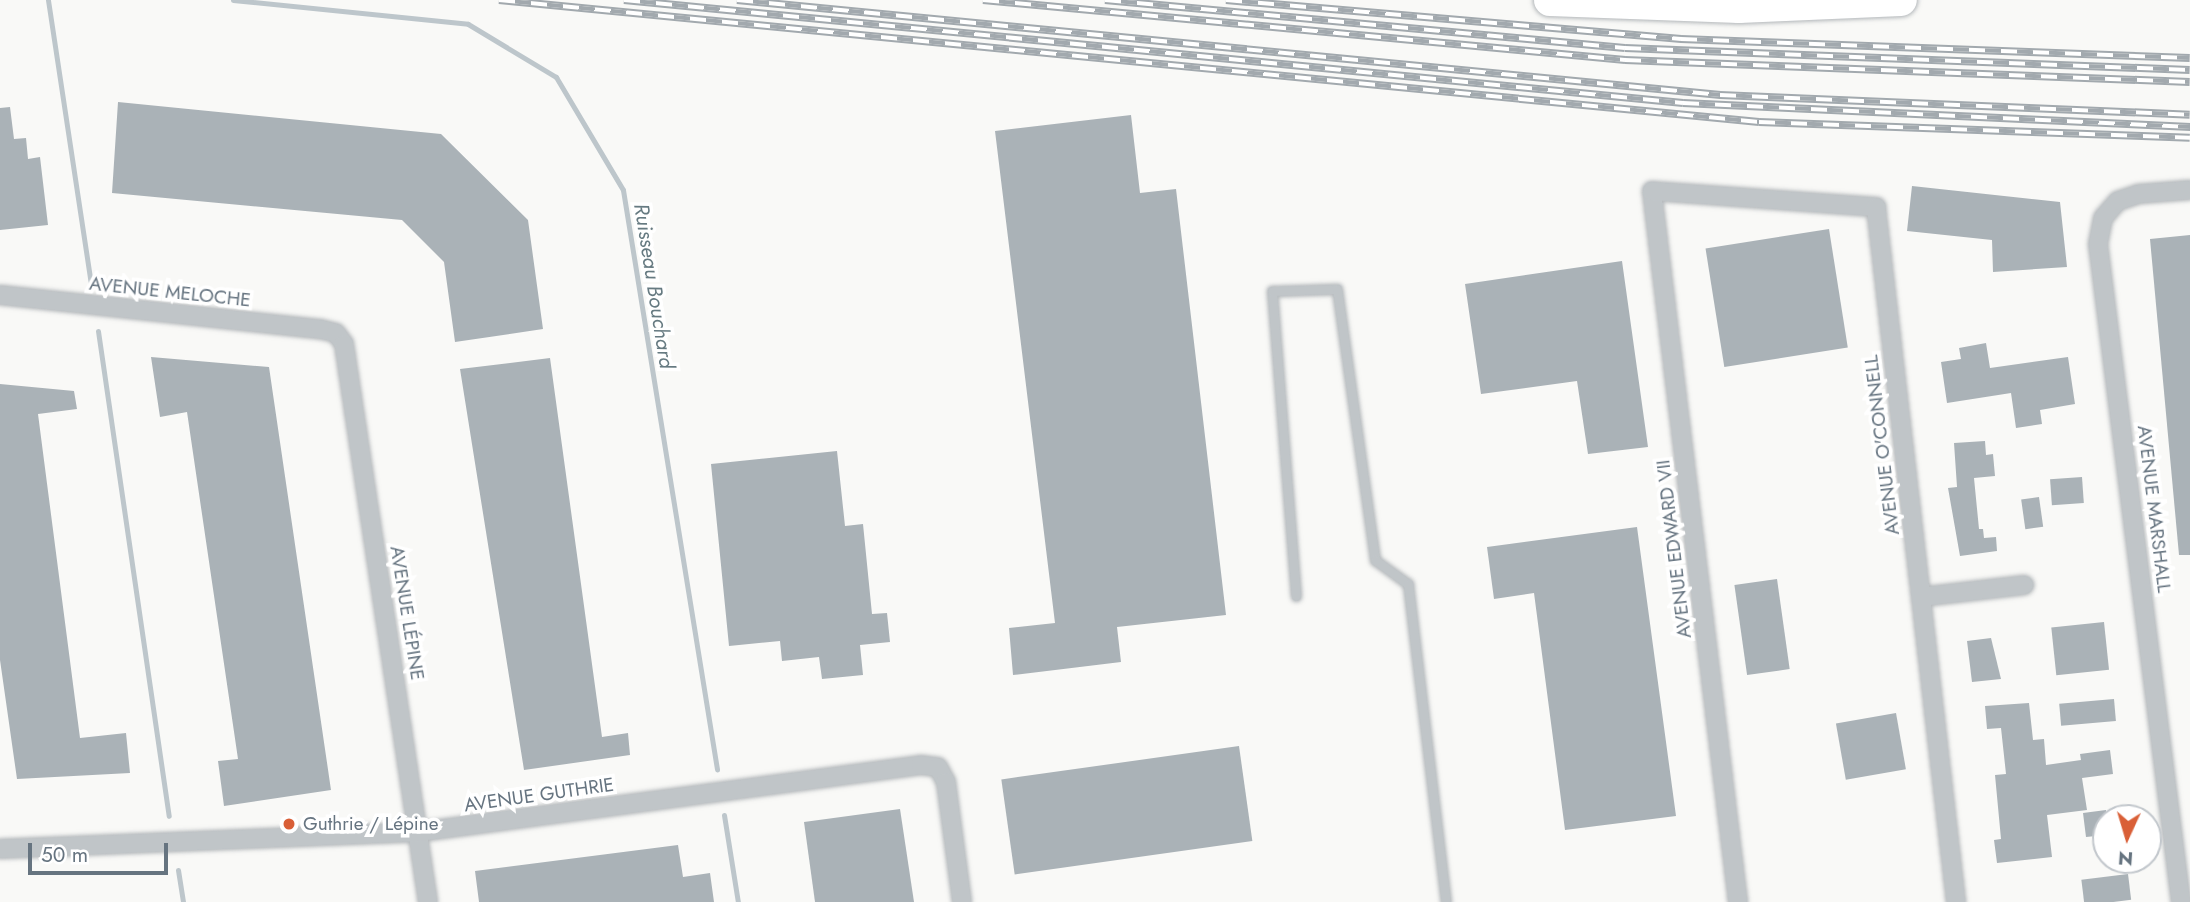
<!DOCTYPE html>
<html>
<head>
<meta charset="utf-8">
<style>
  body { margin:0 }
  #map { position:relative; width:2190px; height:902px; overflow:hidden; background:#f9f9f7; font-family:Jost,sans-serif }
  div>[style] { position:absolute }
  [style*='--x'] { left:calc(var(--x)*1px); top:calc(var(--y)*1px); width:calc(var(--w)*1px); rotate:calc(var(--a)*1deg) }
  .stream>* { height:5px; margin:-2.5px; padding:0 2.5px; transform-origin:2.5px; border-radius:2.5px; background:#bdc6cb }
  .building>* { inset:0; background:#aab2b7; transform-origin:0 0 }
  .roads { filter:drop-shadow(0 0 2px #b4b8bb) drop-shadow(0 0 2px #b4b8bb) }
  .lane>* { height:9px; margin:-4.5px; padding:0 4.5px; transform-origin:4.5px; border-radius:4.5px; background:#c0c5c8 }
  .street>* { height:18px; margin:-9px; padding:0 9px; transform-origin:9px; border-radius:9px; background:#c0c5c8 }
  .highway>* { height:32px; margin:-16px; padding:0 16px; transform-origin:16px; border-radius:16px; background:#fff }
  .rail>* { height:8px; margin-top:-4px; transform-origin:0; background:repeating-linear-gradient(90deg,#fff 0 16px,#a2a9ae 0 32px); box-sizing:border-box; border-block:2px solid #a2a9ae }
  .dots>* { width:19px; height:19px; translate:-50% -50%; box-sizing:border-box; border:4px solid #fff; border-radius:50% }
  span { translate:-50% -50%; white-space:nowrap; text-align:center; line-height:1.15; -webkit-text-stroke:7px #fff; paint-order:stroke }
  .street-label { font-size:19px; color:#667480 }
  .poi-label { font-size:19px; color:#667480 }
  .left { translate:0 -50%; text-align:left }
  .water-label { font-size:21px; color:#667a81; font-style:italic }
  .north { position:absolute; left:2092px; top:804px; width:70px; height:70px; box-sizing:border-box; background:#fff; border:2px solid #c2c7cc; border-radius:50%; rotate:184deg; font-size:19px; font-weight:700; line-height:28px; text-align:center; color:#667480 }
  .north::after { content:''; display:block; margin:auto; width:24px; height:32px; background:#d95f37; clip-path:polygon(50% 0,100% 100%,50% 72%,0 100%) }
  .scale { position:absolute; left:28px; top:843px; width:140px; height:32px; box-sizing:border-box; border:4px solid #667480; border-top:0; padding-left:9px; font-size:21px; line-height:24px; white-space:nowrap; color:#667480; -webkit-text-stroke:5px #fff; paint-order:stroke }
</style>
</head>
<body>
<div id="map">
  <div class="stream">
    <div style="--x:48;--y:0;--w:287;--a:81.4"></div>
    <div style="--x:233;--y:0;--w:236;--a:5.8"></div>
    <div style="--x:468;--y:24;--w:103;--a:31.1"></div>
    <div style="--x:556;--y:77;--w:131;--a:59.3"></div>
    <div style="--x:623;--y:190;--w:587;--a:80.78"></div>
    <div style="--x:98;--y:331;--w:490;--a:81.7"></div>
    <div style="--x:724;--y:815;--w:88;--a:80.9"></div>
    <div style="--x:178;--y:870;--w:32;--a:81"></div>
  </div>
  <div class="building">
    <div style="clip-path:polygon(118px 102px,441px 134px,528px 220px,543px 329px,455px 342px,444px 262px,402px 220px,112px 193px)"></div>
    <div style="clip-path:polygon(10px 107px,14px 139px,26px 138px,28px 159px,40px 157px,48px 225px,0 230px,0 108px)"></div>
    <div style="clip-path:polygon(1131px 115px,1140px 193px,1176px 189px,1226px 615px,1117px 627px,1121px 662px,1013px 675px,1009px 628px,1055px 623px,995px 131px)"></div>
    <div style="clip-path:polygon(1912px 186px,2060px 202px,2067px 267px,1993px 272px,1992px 240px,1907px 231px)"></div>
    <div style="left:1829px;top:229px;width:120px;height:125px;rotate:81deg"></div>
    <div style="clip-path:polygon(2190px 235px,2190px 555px,2179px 555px,2150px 239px)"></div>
    <div style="clip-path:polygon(1622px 261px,1648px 447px,1588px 454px,1577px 381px,1481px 394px,1465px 284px)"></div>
    <div style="clip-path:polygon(1986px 343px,1990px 368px,2068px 357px,2075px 404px,2040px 410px,2042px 424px,2016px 428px,2011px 393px,1947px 403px,1941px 362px,1961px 359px,1959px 348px)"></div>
    <div style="clip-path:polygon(151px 357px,269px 367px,331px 790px,224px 806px,218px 761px,238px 759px,187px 412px,160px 417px)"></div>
    <div style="clip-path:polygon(550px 358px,602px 737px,628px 733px,630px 755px,524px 770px,460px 369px)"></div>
    <div style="clip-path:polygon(0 384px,74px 391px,77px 409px,38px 414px,80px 738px,126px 733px,130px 773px,17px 779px,0 660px)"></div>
    <div style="clip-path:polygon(1985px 441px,1986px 455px,1993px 454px,1995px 476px,1974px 478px,1979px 529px,1983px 529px,1984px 538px,1996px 537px,1997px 551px,1960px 556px,1948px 488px,1957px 487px,1954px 443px)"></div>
    <div style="clip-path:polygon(837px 451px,845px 526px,863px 524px,872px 614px,887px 613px,890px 642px,860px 645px,863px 675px,822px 679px,819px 657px,782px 661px,780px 641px,729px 646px,711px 464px)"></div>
    <div style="left:2082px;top:477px;width:26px;height:32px;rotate:86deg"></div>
    <div style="left:2039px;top:497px;width:30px;height:18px;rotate:82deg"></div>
    <div style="clip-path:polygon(1637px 527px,1676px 816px,1565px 830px,1534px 593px,1494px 599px,1487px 547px)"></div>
    <div style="left:1777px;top:579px;width:91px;height:43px;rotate:82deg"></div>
    <div style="left:2104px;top:622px;width:48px;height:53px;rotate:84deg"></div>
    <div style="clip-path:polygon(1991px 638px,2001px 679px,1972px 682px,1967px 641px)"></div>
    <div style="left:2114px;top:699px;width:22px;height:55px;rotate:85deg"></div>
    <div style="clip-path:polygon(2029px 703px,2033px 740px,2044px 739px,2046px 765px,2081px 760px,2080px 754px,2110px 750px,2113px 774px,2082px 778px,2087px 810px,2047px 815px,2052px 857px,1997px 863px,1994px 840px,2001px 839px,1995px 775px,2006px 774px,2001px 728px,1987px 729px,1985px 706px)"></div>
    <div style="left:1896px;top:713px;width:57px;height:61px;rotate:80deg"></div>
    <div style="left:1239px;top:746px;width:96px;height:240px;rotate:82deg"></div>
    <div style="clip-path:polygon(900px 809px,914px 902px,815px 902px,804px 822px)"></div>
    <div style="clip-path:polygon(2106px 810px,2106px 835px,2086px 837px,2083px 813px)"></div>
    <div style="clip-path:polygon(678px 845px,683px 877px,710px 873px,714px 902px,479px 902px,475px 871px)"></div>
    <div style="left:2128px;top:874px;width:26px;height:47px;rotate:83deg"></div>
  </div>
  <div class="roads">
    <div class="lane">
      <div style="--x:1296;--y:596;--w:306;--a:-94.5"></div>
      <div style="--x:1272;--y:291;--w:65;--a:-1.8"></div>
      <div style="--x:1337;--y:289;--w:274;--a:82"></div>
      <div style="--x:1375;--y:560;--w:41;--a:36"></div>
      <div style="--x:1408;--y:584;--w:320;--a:83.2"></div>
    </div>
    <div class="street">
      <div style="--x:0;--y:295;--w:322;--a:6.1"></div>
      <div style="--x:320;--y:329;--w:16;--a:14"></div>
      <div style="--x:336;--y:333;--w:14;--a:54"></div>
      <div style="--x:344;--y:344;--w:564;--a:81.44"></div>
      <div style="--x:1921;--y:597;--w:104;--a:-6.6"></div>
      <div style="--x:0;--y:849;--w:419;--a:-2.3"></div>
      <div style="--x:419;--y:832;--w:506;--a:-7.6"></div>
      <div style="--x:921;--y:765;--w:17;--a:7"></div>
      <div style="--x:938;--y:767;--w:17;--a:62"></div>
      <div style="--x:946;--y:782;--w:121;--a:82.4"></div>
      <div style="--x:1738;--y:902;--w:716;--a:-96.9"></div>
      <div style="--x:1652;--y:191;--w:225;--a:4.1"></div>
      <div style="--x:1876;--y:207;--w:700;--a:83.43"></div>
      <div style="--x:2181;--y:902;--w:663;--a:-97.19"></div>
      <div style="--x:2098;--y:244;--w:26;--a:-79"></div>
      <div style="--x:2103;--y:218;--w:23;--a:-49"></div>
      <div style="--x:2118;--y:201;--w:21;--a:-19"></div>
      <div style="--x:2138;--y:194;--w:52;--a:-4.4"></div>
    </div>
    <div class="highway">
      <div style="--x:1550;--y:0;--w:189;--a:2.1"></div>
      <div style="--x:1739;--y:7;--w:162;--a:-2.5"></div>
    </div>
  </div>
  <div class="rail">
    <div style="--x:499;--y:0;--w:1266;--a:5.53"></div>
    <div style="--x:1759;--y:122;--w:431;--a:2.1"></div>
    <div style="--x:624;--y:0;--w:1064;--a:5.56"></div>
    <div style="--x:1683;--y:103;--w:508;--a:2.71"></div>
    <div style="--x:737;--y:0;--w:988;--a:5.52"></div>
    <div style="--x:1720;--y:95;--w:470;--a:2.4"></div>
    <div style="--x:983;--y:0;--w:645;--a:5.34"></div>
    <div style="--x:1625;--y:60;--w:565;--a:2.23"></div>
    <div style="--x:1105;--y:0;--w:522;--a:5.27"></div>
    <div style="--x:1625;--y:48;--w:565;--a:2.23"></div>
    <div style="--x:1226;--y:0;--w:457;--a:4.9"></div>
    <div style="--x:1681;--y:39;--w:509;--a:2.14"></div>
  </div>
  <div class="dots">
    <div style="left:289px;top:824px;background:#d95f37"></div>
  </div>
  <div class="street-label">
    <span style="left:170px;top:292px;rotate:6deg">AVENUE MELOCHE</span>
    <span style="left:1882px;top:445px;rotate:-97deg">AVENUE O'CONNELL</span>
    <span style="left:2154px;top:509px;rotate:83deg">AVENUE MARSHALL</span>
    <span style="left:1674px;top:549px;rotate:-97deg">AVENUE EDWARD VII</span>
    <span style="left:407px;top:613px;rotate:81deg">AVENUE LÉPINE</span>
    <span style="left:539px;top:795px;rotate:-8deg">AVENUE GUTHRIE</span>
  </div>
  <div class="poi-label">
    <span class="left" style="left:303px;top:824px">Guthrie / Lépine</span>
  </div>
  <div class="water-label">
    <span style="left:654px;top:286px;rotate:81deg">Ruisseau Bouchard</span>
  </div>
  <div class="north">N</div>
  <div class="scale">50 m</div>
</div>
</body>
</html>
